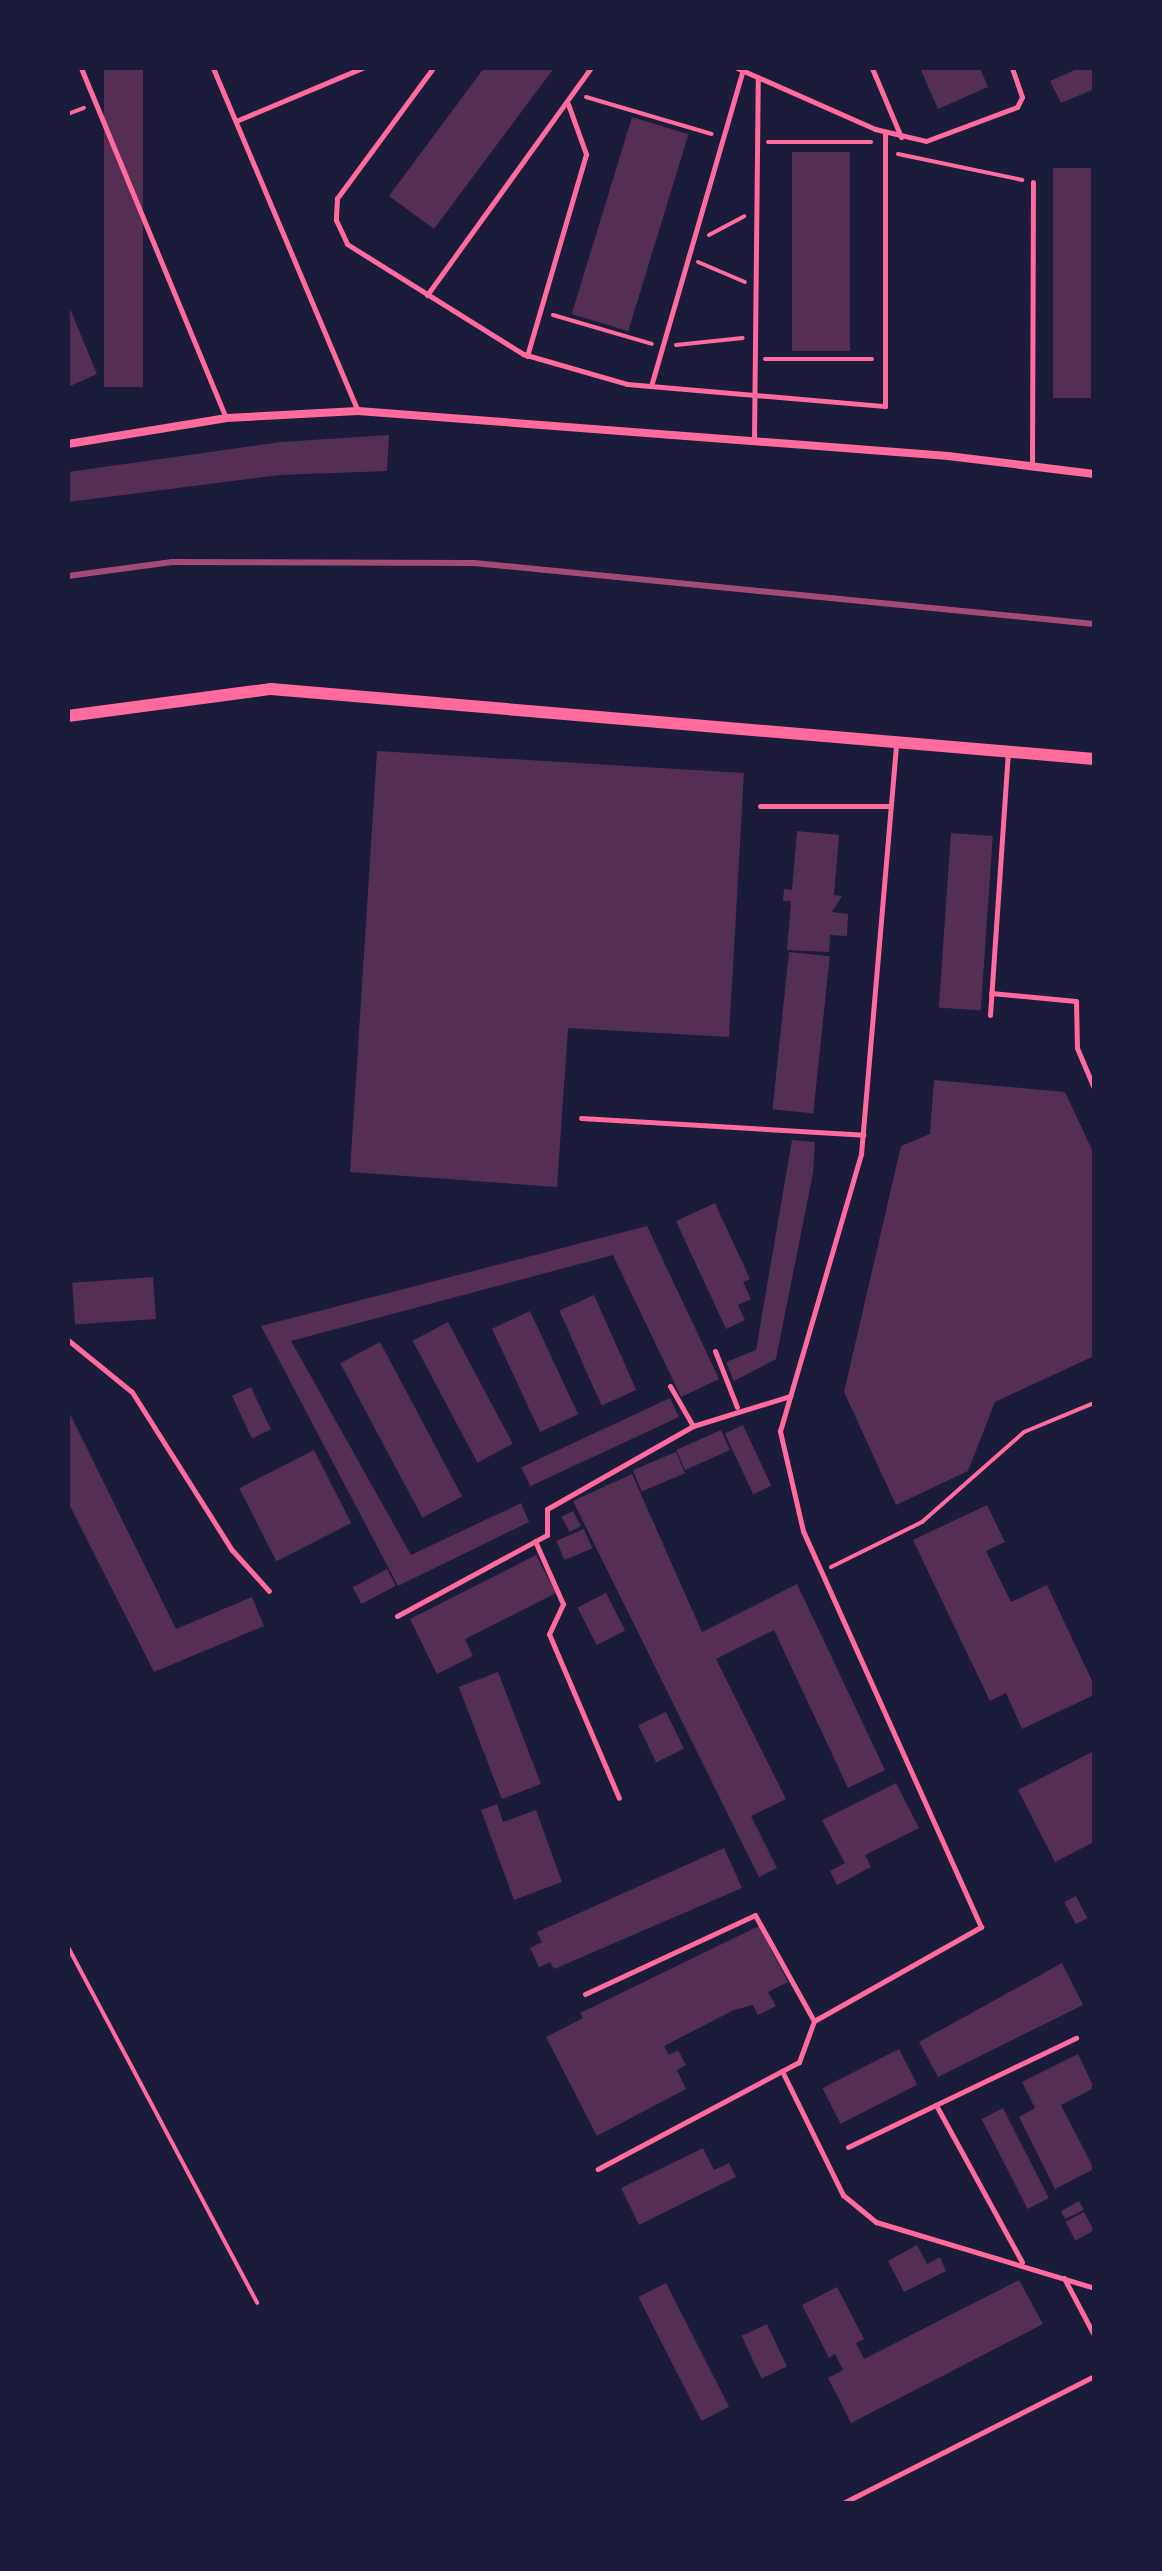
<!DOCTYPE html>
<html>
<head>
<meta charset="utf-8">
<style>
  body { margin:0 }
  #map { position:relative; width:1162px; height:2571px; overflow:hidden; background:#1b1b3a; font-family:"Crimson Pro",serif }
  div>[style] { position:absolute }
  [style*='--x'] { left:calc(var(--x)*1px); top:calc(var(--y)*1px); width:calc(var(--w)*1px); rotate:calc(var(--a)*1deg) }
  .building>* { inset:0; background:#542f53; transform-origin:0 0 }
  .path>* { height:4px; margin:-2px; padding:0 2px; transform-origin:2px; border-radius:2px; background:#ff6b9d }
  .service>* { height:5px; margin:-2.5px; padding:0 2.5px; transform-origin:2.5px; border-radius:2.5px; background:#ff6b9d }
  .minor>* { height:8px; margin:-4px; padding:0 4px; transform-origin:4px; border-radius:4px; background:#ff6b9d }
  .tertiary>* { height:12px; margin:-6px; padding:0 6px; transform-origin:6px; border-radius:6px; background:#ff6b9d }
  .rail>* { height:6px; margin:-3px; padding:0 3px; transform-origin:3px; border-radius:3px; background:#a44b75 }
  span { translate:-50% -50%; white-space:nowrap; text-align:center; line-height:1.15; -webkit-text-stroke:6px #1b1b3a; paint-order:stroke }
  .frame { position:absolute; inset:0; border:70px solid #1b1b3a; pointer-events:none }
</style>
</head>
<body>
<div id="map">
  <div class="building">
    <div style="left:104px;top:68px;width:39px;height:319px"></div>
    <div style="clip-path:polygon(484px 68px,554px 68px,434px 229px,389px 196px)"></div>
    <div style="clip-path:polygon(920px 68px,980px 68px,988px 87px,938px 109px)"></div>
    <div style="clip-path:polygon(1079px 68px,1094px 68px,1094px 89px,1061px 103px,1050px 81px)"></div>
    <div style="left:632px;top:117px;width:59px;height:206px;rotate:17deg"></div>
    <div style="left:792px;top:152px;width:58px;height:199px"></div>
    <div style="left:1053px;top:168px;width:38px;height:230px"></div>
    <div style="clip-path:polygon(68px 304px,97px 374px,68px 387px)"></div>
    <div style="clip-path:polygon(389px 435px,387px 471px,280px 475px,68px 502px,68px 472px,281px 442px)"></div>
    <div style="clip-path:polygon(377px 751px,744px 773px,729px 1037px,568px 1028px,557px 1187px,350px 1172px)"></div>
    <div style="clip-path:polygon(797px 831px,839px 835px,834px 895px,842px 896px,832px 912px,848px 914px,847px 936px,830px 935px,829px 952px,787px 950px,791px 901px,783px 901px,784px 889px,792px 890px)"></div>
    <div style="left:951px;top:833px;width:42px;height:175px;rotate:4deg"></div>
    <div style="left:789px;top:952px;width:41px;height:158px;rotate:6deg"></div>
    <div style="clip-path:polygon(934px 1080px,1065px 1092px,1094px 1154px,1094px 1356px,995px 1402px,968px 1471px,896px 1505px,844px 1392px,901px 1146px,930px 1134px)"></div>
    <div style="clip-path:polygon(792px 1140px,815px 1142px,813px 1173px,776px 1359px,734px 1381px,726px 1362px,756px 1350px)"></div>
    <div style="clip-path:polygon(715px 1203px,750px 1279px,743px 1282px,751px 1299px,738px 1305px,745px 1320px,726px 1329px,676px 1221px)"></div>
    <div style="clip-path:polygon(647px 1226px,719px 1379px,681px 1397px,613px 1255px,291px 1341px,411px 1555px,521px 1503px,529px 1522px,398px 1586px,261px 1326px)"></div>
    <div style="left:153px;top:1277px;width:42px;height:81px;rotate:86deg"></div>
    <div style="left:594px;top:1295px;width:104px;height:38px;rotate:66deg"></div>
    <div style="left:530px;top:1311px;width:114px;height:42px;rotate:65deg"></div>
    <div style="left:448px;top:1322px;width:138px;height:40px;rotate:62deg"></div>
    <div style="left:380px;top:1342px;width:175px;height:45px;rotate:62deg"></div>
    <div style="left:251px;top:1387px;width:47px;height:21px;rotate:65deg"></div>
    <div style="left:670px;top:1398px;width:21px;height:164px;rotate:65deg"></div>
    <div style="clip-path:polygon(68px 1410px,176px 1629px,252px 1597px,264px 1626px,154px 1672px,68px 1502px)"></div>
    <div style="left:743px;top:1425px;width:67px;height:20px;rotate:65deg"></div>
    <div style="left:721px;top:1430px;width:22px;height:49px;rotate:66deg"></div>
    <div style="left:314px;top:1450px;width:82px;height:84px;rotate:63deg"></div>
    <div style="left:676px;top:1452px;width:23px;height:47px;rotate:67deg"></div>
    <div style="clip-path:polygon(632px 1474px,702px 1632px,797px 1584px,885px 1770px,848px 1788px,774px 1630px,716px 1659px,786px 1799px,751px 1816px,777px 1868px,759px 1877px,573px 1501px)"></div>
    <div style="clip-path:polygon(987px 1505px,1005px 1542px,986px 1551px,1011px 1602px,1047px 1585px,1094px 1685px,1094px 1695px,1022px 1729px,1006px 1693px,990px 1701px,913px 1540px)"></div>
    <div style="left:573px;top:1511px;width:17px;height:13px;rotate:62deg"></div>
    <div style="left:584px;top:1529px;width:21px;height:30px;rotate:67deg"></div>
    <div style="clip-path:polygon(536px 1555px,556px 1593px,465px 1639px,473px 1656px,437px 1674px,410px 1619px)"></div>
    <div style="left:387px;top:1569px;width:19px;height:39px;rotate:62deg"></div>
    <div style="left:606px;top:1593px;width:42px;height:32px;rotate:63deg"></div>
    <div style="left:498px;top:1672px;width:120px;height:42px;rotate:69deg"></div>
    <div style="left:666px;top:1712px;width:41px;height:31px;rotate:64deg"></div>
    <div style="clip-path:polygon(1094px 1751px,1094px 1842px,1055px 1862px,1018px 1790px)"></div>
    <div style="clip-path:polygon(896px 1783px,919px 1828px,865px 1855px,871px 1867px,837px 1885px,830px 1871px,845px 1863px,822px 1820px)"></div>
    <div style="clip-path:polygon(497px 1804px,503px 1822px,536px 1810px,562px 1882px,514px 1900px,481px 1810px)"></div>
    <div style="clip-path:polygon(724px 1848px,742px 1888px,554px 1969px,550px 1962px,539px 1967px,530px 1948px,542px 1942px,537px 1932px)"></div>
    <div style="left:1076px;top:1896px;width:25px;height:13px;rotate:63deg"></div>
    <div style="clip-path:polygon(759px 1926px,788px 1982px,768px 1992px,776px 2006px,758px 2015px,753px 2005px,734px 2010px,664px 2046px,669px 2055px,678px 2050px,686px 2065px,677px 2070px,686px 2089px,597px 2136px,546px 2037px,583px 2018px,580px 2013px)"></div>
    <div style="clip-path:polygon(1062px 1963px,1083px 2005px,938px 2077px,919px 2042px)"></div>
    <div style="left:899px;top:2049px;width:40px;height:86px;rotate:63deg"></div>
    <div style="clip-path:polygon(1078px 2054px,1094px 2088px,1061px 2105px,1094px 2169px,1055px 2189px,1019px 2117px,1035px 2108px,1022px 2082px)"></div>
    <div style="left:1003px;top:2108px;width:101px;height:24px;rotate:63deg"></div>
    <div style="clip-path:polygon(703px 2148px,714px 2170px,729px 2163px,736px 2177px,639px 2225px,621px 2188px)"></div>
    <div style="clip-path:polygon(1079px 2201px,1084px 2210px,1065px 2219px,1061px 2211px)"></div>
    <div style="left:1084px;top:2212px;width:21px;height:21px;rotate:62deg"></div>
    <div style="clip-path:polygon(917px 2245px,927px 2264px,940px 2257px,946px 2271px,904px 2292px,888px 2261px)"></div>
    <div style="clip-path:polygon(1019px 2280px,1043px 2324px,851px 2423px,828px 2378px,843px 2370px,835px 2354px,829px 2358px,802px 2305px,837px 2287px,864px 2339px,856px 2343px,864px 2359px)"></div>
    <div style="left:666px;top:2283px;width:139px;height:31px;rotate:63deg"></div>
    <div style="left:767px;top:2324px;width:47px;height:28px;rotate:65deg"></div>
  </div>
  <div class="path">
    <div style="--x:586;--y:97;--w:131;--a:16.4"></div>
    <div style="--x:68;--y:114;--w:17;--a:-21"></div>
    <div style="--x:768;--y:142;--w:103;--a:0"></div>
    <div style="--x:898;--y:154;--w:127;--a:11.8"></div>
    <div style="--x:709;--y:235;--w:40;--a:-28"></div>
    <div style="--x:698;--y:262;--w:51;--a:23.1"></div>
    <div style="--x:553;--y:315;--w:103;--a:16.3"></div>
    <div style="--x:676;--y:345;--w:67;--a:-6"></div>
    <div style="--x:765;--y:359;--w:107;--a:0"></div>
    <div style="--x:831;--y:1567;--w:102;--a:-26.3"></div>
    <div style="--x:922;--y:1522;--w:136;--a:-41.4"></div>
    <div style="--x:1024;--y:1432;--w:76;--a:-22.5"></div>
    <div style="--x:68;--y:1947;--w:403;--a:62"></div>
  </div>
  <div class="service">
    <div style="--x:81;--y:68;--w:379;--a:67.5"></div>
    <div style="--x:213;--y:68;--w:372;--a:67.1"></div>
    <div style="--x:433;--y:68;--w:162;--a:126.4"></div>
    <div style="--x:337;--y:198;--w:22;--a:93"></div>
    <div style="--x:336;--y:220;--w:26;--a:65"></div>
    <div style="--x:347;--y:244;--w:208;--a:32"></div>
    <div style="--x:523;--y:354;--w:108;--a:16.1"></div>
    <div style="--x:627;--y:384;--w:259;--a:4.9"></div>
    <div style="--x:885;--y:406;--w:273;--a:-90"></div>
    <div style="--x:737;--y:68;--w:151;--a:23.8"></div>
    <div style="--x:875;--y:129;--w:52;--a:13.2"></div>
    <div style="--x:926;--y:141;--w:97;--a:-20.5"></div>
    <div style="--x:1017;--y:107;--w:11;--a:-63"></div>
    <div style="--x:1022;--y:97;--w:31;--a:-109"></div>
    <div style="--x:872;--y:68;--w:75;--a:67.2"></div>
    <div style="--x:236;--y:121;--w:137;--a:-22.8"></div>
    <div style="--x:427;--y:295;--w:280;--a:-54.2"></div>
    <div style="--x:527;--y:356;--w:210;--a:-73.7"></div>
    <div style="--x:586;--y:154;--w:53;--a:-109.8"></div>
    <div style="--x:651;--y:386;--w:330;--a:-73.8"></div>
    <div style="--x:754;--y:440;--w:363;--a:-89.4"></div>
    <div style="--x:1032;--y:466;--w:284;--a:-89.8"></div>
    <div style="--x:760;--y:806;--w:130;--a:0"></div>
    <div style="--x:991;--y:993;--w:85;--a:5.4"></div>
    <div style="--x:1076;--y:1001;--w:47;--a:88.8"></div>
    <div style="--x:1077;--y:1048;--w:43;--a:67"></div>
    <div style="--x:990;--y:1015;--w:263;--a:-86.1"></div>
    <div style="--x:581;--y:1118;--w:283;--a:3.4"></div>
    <div style="--x:68;--y:1340;--w:82;--a:39.1"></div>
    <div style="--x:132;--y:1392;--w:187;--a:57.7"></div>
    <div style="--x:232;--y:1550;--w:55;--a:47.9"></div>
    <div style="--x:715;--y:1351;--w:60;--a:68.6"></div>
    <div style="--x:670;--y:1386;--w:46;--a:60.1"></div>
    <div style="--x:535;--y:1541;--w:69;--a:66"></div>
    <div style="--x:563;--y:1604;--w:33;--a:115"></div>
    <div style="--x:549;--y:1634;--w:178;--a:66.9"></div>
    <div style="--x:397;--y:1616;--w:170;--a:-28.4"></div>
    <div style="--x:547;--y:1535;--w:26;--a:-90"></div>
    <div style="--x:547;--y:1509;--w:168;--a:-29.6"></div>
    <div style="--x:693;--y:1426;--w:102;--a:-17.2"></div>
    <div style="--x:585;--y:1994;--w:187;--a:-24.9"></div>
    <div style="--x:755;--y:1915;--w:121;--a:60.9"></div>
    <div style="--x:814;--y:2021;--w:44;--a:110.1"></div>
    <div style="--x:799;--y:2062;--w:228;--a:152"></div>
    <div style="--x:814;--y:2021;--w:192;--a:-29.4"></div>
    <div style="--x:981;--y:1927;--w:434;--a:-114.2"></div>
    <div style="--x:803;--y:1531;--w:103;--a:-103"></div>
    <div style="--x:780;--y:1431;--w:289;--a:-73.7"></div>
    <div style="--x:861;--y:1154;--w:413;--a:-85.1"></div>
    <div style="--x:782;--y:2071;--w:138;--a:63.8"></div>
    <div style="--x:843;--y:2195;--w:43;--a:39.3"></div>
    <div style="--x:876;--y:2222;--w:228;--a:16.8"></div>
    <div style="--x:936;--y:2105;--w:179;--a:61.3"></div>
    <div style="--x:848;--y:2147;--w:253;--a:-25.6"></div>
    <div style="--x:1064;--y:2278;--w:64;--a:62.2"></div>
    <div style="--x:843;--y:2503;--w:281;--a:-26.8"></div>
  </div>
  <div class="minor">
    <div style="--x:68;--y:444;--w:161;--a:-9.3"></div>
    <div style="--x:227;--y:418;--w:131;--a:-3.1"></div>
    <div style="--x:358;--y:411;--w:592;--a:4.36"></div>
    <div style="--x:948;--y:456;--w:147;--a:7"></div>
  </div>
  <div class="tertiary">
    <div style="--x:68;--y:716;--w:205;--a:-7.6"></div>
    <div style="--x:271;--y:689;--w:826;--a:4.86"></div>
  </div>
  <div class="rail">
    <div style="--x:68;--y:576;--w:105;--a:-7.7"></div>
    <div style="--x:172;--y:562;--w:302;--a:0.2"></div>
    <div style="--x:474;--y:563;--w:623;--a:5.62"></div>
  </div>
  <div class="frame"></div>
</div>
</body>
</html>
